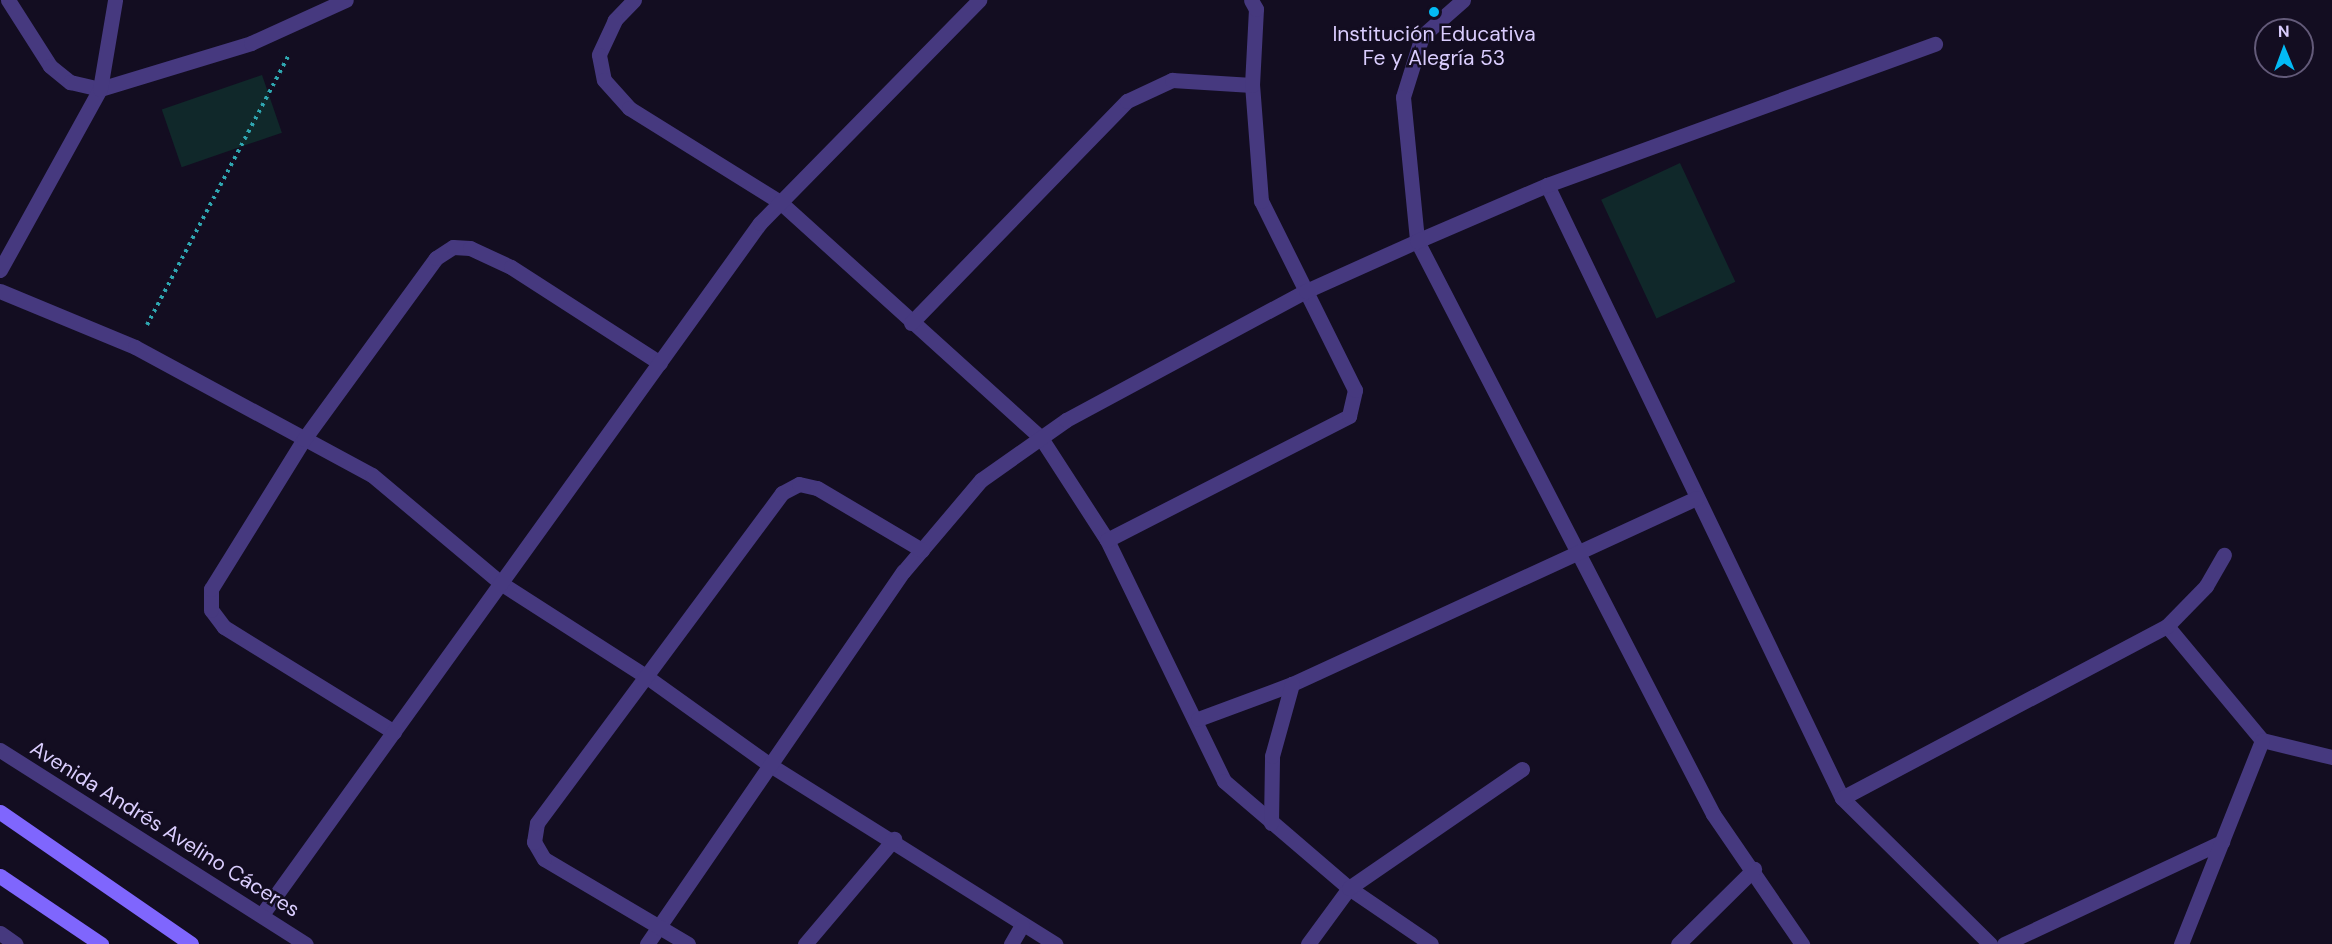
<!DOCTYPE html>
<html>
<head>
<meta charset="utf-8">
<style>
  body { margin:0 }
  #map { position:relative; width:2332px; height:944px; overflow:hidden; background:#130d21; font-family:"DM Sans",sans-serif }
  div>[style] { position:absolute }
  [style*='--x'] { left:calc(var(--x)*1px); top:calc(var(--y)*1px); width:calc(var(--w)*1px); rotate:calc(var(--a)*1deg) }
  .green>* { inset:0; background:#10282a; transform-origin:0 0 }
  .path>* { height:4px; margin-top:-2px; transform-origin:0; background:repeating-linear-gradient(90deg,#2fa6b0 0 3px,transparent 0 7.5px) }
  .minor>* { height:15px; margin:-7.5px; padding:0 7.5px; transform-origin:7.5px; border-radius:7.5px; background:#46397f }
  .tertiary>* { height:15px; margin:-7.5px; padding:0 7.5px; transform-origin:7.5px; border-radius:7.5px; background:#46397f }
  .secondary>* { height:15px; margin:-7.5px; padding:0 7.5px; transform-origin:7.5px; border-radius:7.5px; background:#7f66fd }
  .dots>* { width:16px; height:16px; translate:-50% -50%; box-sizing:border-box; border:3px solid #130d21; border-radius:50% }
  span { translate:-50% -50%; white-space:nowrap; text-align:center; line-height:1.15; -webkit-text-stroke:5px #130d21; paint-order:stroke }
  .poi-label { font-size:21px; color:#dacdfe }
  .street-label { font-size:21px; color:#dacdfe }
  .north { position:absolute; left:2254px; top:18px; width:60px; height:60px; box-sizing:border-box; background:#130d21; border:2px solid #635a79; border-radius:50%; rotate:359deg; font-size:16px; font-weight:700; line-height:24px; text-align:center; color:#dacdfe }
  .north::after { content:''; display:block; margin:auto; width:21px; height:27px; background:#03baf4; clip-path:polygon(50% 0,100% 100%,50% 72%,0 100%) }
</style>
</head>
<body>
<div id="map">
  <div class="green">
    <div style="left:262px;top:75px;width:61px;height:106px;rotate:71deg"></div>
    <div style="left:1680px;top:163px;width:131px;height:87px;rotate:65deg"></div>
  </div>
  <div class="path">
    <div style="--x:147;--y:325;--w:305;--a:-62.3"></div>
  </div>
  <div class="minor">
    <div style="--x:8;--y:0;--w:78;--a:57.5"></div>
    <div style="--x:50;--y:66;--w:26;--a:39"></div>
    <div style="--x:70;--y:82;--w:31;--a:13"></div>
    <div style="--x:100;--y:89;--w:158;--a:-16.9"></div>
    <div style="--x:251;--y:43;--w:104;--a:-24.4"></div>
    <div style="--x:634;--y:0;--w:28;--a:134"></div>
    <div style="--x:615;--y:20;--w:38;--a:115"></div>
    <div style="--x:599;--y:55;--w:25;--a:79"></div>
    <div style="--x:604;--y:80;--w:38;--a:48"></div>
    <div style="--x:629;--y:108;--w:178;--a:31.9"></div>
    <div style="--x:780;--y:202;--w:352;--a:42.1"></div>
    <div style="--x:1041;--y:438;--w:121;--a:57.1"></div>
    <div style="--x:1107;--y:540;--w:268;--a:64.1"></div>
    <div style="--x:1224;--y:781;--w:165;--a:40.6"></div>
    <div style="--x:1349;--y:888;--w:99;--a:34.3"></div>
    <div style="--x:1463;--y:0;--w:55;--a:138.7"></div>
    <div style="--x:1422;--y:36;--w:64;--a:107.3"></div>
    <div style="--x:1403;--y:97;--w:145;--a:84.4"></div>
    <div style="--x:1417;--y:241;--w:645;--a:62.68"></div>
    <div style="--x:1713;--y:814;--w:158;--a:55.6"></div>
    <div style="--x:1547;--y:185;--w:680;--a:64.3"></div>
    <div style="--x:1842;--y:798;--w:208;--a:44.6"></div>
    <div style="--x:0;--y:270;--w:207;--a:-61.1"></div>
    <div style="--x:100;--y:89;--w:90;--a:-80.4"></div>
    <div style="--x:0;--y:291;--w:146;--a:22.5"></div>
    <div style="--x:135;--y:347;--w:269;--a:28.4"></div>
    <div style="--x:372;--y:475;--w:170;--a:40"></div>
    <div style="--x:502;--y:584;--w:172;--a:32.7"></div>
    <div style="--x:647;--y:677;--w:151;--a:35.6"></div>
    <div style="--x:770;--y:765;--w:337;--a:32.1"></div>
    <div style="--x:911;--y:323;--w:310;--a:-45.8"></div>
    <div style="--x:1127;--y:101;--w:50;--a:-25"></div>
    <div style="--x:1172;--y:80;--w:80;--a:3.6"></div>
    <div style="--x:1107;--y:540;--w:272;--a:-27.1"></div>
    <div style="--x:1349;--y:416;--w:27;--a:-77"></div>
    <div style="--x:1355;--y:390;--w:211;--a:-116.4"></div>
    <div style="--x:1261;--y:201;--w:116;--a:-94.4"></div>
    <div style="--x:1252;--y:85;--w:76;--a:-87"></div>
    <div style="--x:1256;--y:9;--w:10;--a:-119"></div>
    <div style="--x:2167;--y:626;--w:148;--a:50.2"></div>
    <div style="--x:2262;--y:740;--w:72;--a:13.7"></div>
    <div style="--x:1198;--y:719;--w:100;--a:-20.4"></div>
    <div style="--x:1292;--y:684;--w:445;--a:-24.7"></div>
    <div style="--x:394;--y:732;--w:200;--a:-148.3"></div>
    <div style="--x:224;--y:627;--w:21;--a:-127"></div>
    <div style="--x:211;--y:610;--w:21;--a:-90"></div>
    <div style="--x:211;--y:589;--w:176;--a:-58.2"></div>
    <div style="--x:304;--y:439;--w:224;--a:-53.9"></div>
    <div style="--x:436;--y:258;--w:20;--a:-33"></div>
    <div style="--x:453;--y:247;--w:17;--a:3"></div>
    <div style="--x:470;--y:248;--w:45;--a:24.9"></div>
    <div style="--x:511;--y:267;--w:177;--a:32.8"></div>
    <div style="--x:1842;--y:798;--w:368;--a:-27.9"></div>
    <div style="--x:2167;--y:626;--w:56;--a:-45.7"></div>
    <div style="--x:2206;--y:586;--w:36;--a:-60"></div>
    <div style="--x:1271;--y:823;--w:67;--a:-89.1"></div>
    <div style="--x:1272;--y:756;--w:75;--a:-74.5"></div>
    <div style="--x:263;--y:913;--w:850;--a:-54.24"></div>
    <div style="--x:760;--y:223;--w:313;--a:-45.5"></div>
    <div style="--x:647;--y:944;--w:452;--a:-55.5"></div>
    <div style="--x:903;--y:572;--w:121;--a:-49.7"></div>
    <div style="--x:981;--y:480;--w:104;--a:-35.2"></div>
    <div style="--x:1066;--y:420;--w:272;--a:-28.3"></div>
    <div style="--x:1306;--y:291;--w:122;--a:-24.2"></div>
    <div style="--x:1417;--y:241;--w:142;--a:-23.3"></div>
    <div style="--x:1547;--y:185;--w:413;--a:-20"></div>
    <div style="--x:688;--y:944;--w:167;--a:-149.4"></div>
    <div style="--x:544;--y:859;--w:20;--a:-120"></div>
    <div style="--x:534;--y:842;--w:19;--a:-81"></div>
    <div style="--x:537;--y:823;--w:411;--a:-53.4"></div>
    <div style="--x:782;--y:493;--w:19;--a:-28"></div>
    <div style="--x:799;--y:484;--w:18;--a:13"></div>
    <div style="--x:817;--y:488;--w:122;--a:30.6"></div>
    <div style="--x:805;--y:944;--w:138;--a:-49.7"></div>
    <div style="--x:1011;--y:944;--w:22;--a:-60"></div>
    <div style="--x:1308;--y:944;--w:69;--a:-53.8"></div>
    <div style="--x:1349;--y:888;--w:210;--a:-34.5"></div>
    <div style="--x:1678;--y:944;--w:107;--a:-44.6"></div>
    <div style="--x:2004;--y:944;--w:241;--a:-25.1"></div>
    <div style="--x:2181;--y:944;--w:219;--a:-68.3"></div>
  </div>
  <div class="tertiary">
    <div style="--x:0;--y:750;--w:362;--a:32.4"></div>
    <div style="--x:0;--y:933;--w:19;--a:35"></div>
  </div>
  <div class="secondary">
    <div style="--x:0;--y:812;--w:232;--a:34.6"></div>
    <div style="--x:0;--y:876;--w:122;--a:34"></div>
  </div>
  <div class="dots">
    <div style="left:1434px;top:12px;background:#03baf4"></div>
  </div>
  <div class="poi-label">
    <span style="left:1434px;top:46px">Institución Educativa<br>Fe y Alegría 53</span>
  </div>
  <div class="street-label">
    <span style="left:165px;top:829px;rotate:32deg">Avenida Andrés Avelino Cáceres</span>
  </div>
  <div class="north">N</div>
</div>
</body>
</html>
